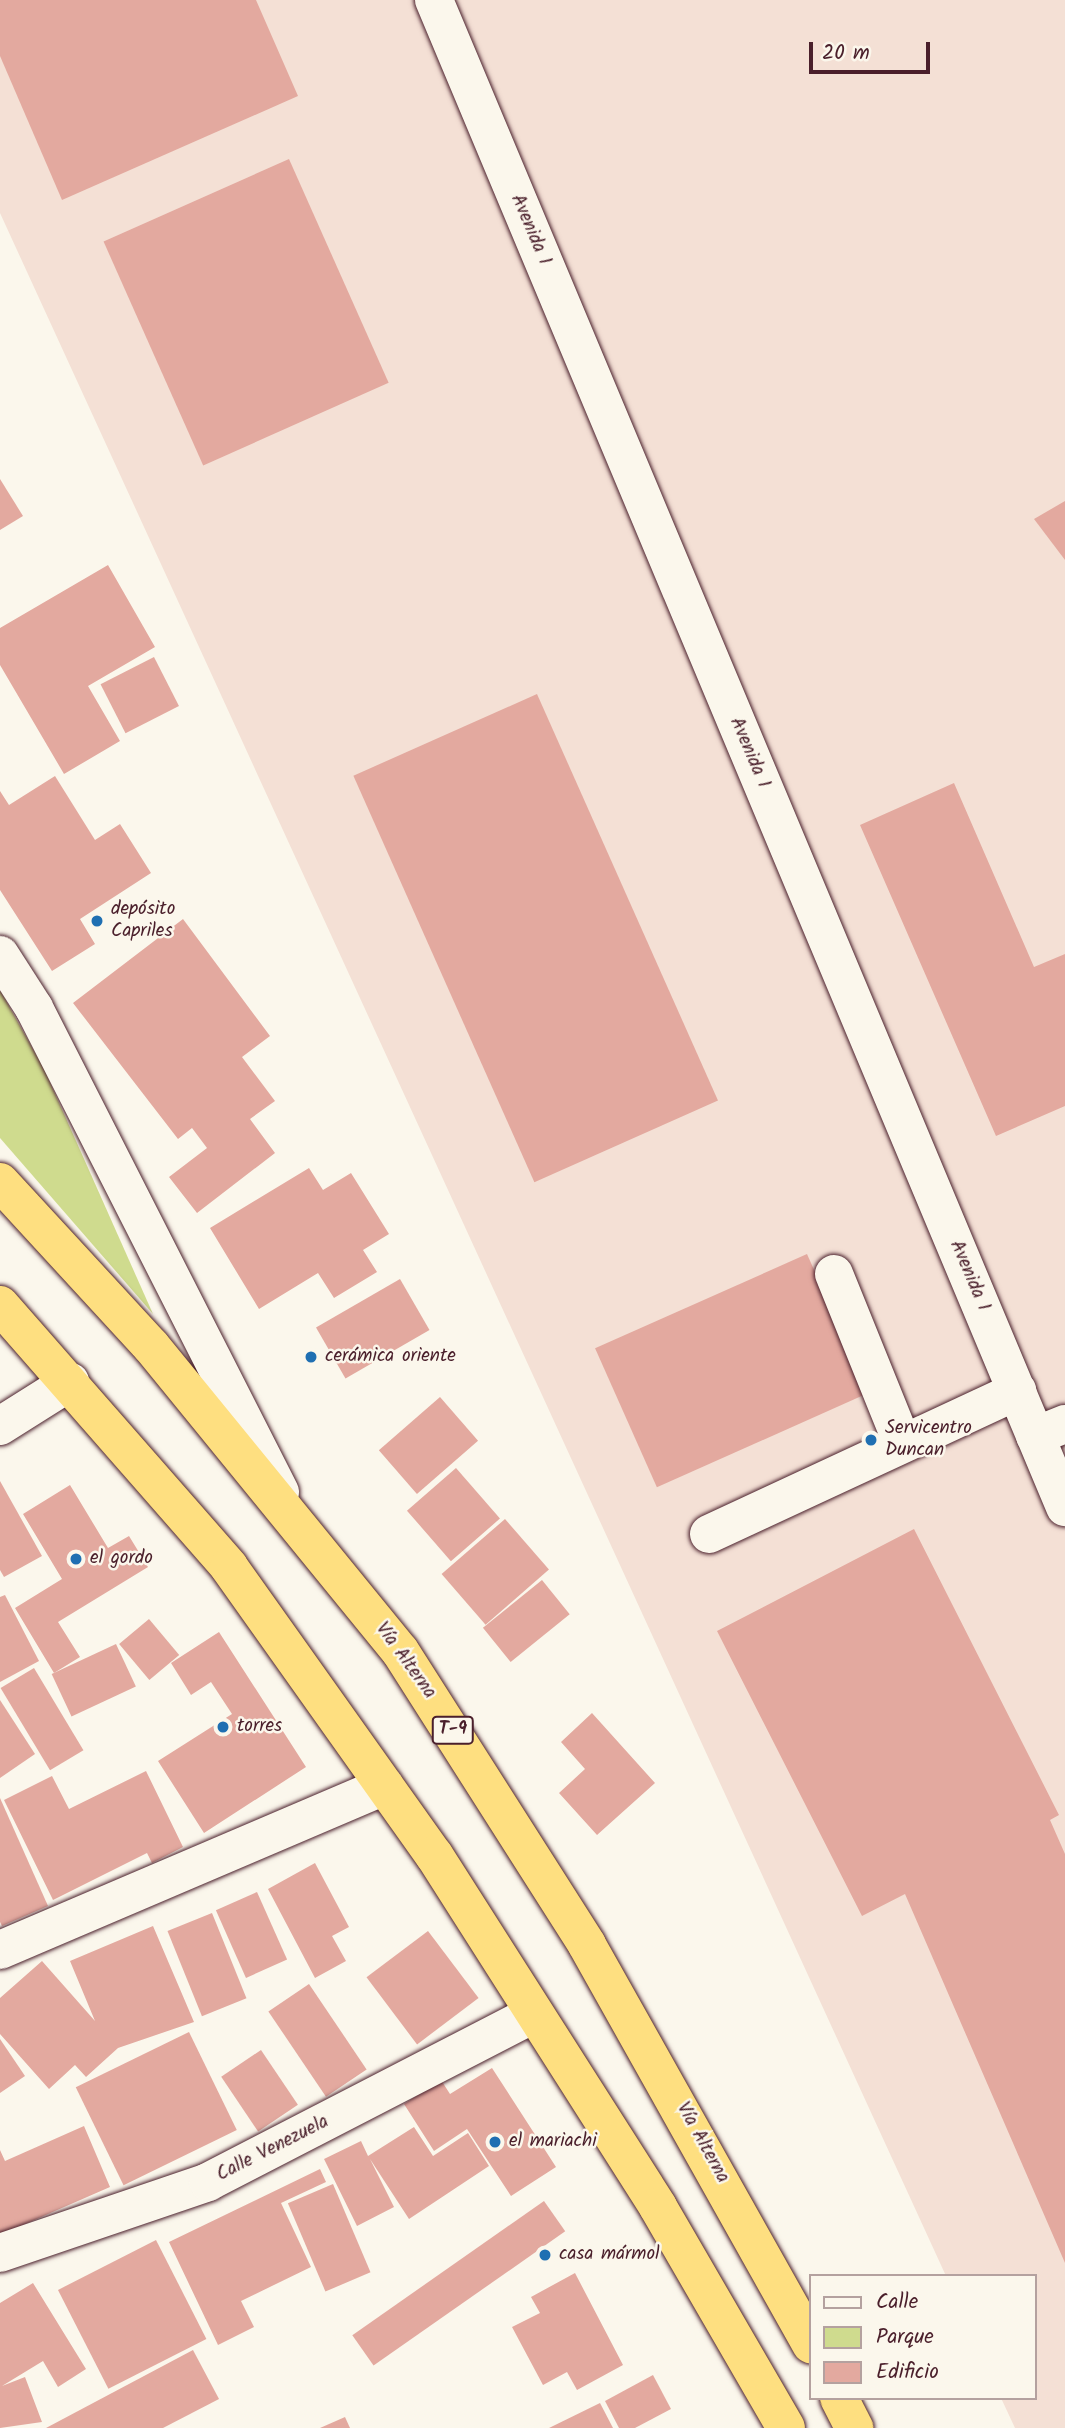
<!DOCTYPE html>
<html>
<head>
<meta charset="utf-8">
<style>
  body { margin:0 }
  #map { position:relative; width:1065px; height:2428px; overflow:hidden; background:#fbf7ec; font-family:Kalam,sans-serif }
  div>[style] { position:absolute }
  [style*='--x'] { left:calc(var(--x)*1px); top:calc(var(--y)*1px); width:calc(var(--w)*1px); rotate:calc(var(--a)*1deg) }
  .built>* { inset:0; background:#f4e0d5 }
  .green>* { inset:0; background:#cfdb8e }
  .building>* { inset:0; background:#e3a99f; transform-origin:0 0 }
  .roads { filter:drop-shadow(0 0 2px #4a1f2b) drop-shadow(0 0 2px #4a1f2b) }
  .minor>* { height:38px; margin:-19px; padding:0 19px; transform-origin:19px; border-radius:19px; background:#fbf7ec }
  .highway>* { height:38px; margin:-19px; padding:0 19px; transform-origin:19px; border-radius:19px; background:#fedf80 }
  .dots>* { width:19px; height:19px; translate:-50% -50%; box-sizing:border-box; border:4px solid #fbf7ec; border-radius:50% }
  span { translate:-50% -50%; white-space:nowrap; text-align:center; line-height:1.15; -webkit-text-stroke:5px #fbf7ec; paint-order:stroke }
  .shield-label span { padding:2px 5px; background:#fbf7ec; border:2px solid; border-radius:5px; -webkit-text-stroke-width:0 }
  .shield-label { font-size:18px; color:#4a1f2b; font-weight:700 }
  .street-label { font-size:19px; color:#4a1f2b }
  .poi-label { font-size:19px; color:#4a1f2b }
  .left { translate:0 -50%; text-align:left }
  .legend { position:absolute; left:809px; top:2274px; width:228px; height:126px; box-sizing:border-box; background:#fbf7ec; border:2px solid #b4a19f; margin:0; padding:9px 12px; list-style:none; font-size:21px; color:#4a1f2b }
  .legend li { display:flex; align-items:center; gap:14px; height:35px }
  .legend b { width:35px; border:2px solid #b4a19f }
  .scale { position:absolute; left:809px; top:42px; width:121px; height:32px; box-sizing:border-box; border:4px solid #4a1f2b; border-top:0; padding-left:9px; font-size:21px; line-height:24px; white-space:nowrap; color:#4a1f2b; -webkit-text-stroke:5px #fbf7ec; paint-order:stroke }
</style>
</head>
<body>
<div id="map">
  <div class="built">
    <div style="clip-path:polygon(0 0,1065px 0,1065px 2428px,1015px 2428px,1001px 2398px,1035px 2398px,1035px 2276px,946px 2276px,0 213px)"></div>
  </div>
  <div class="green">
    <div style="clip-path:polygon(0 990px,44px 1069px,153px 1314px,0 1138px)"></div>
  </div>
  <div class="building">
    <div style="clip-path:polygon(0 0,256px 0,298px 96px,62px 200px,0 56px)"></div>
    <div style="left:289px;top:159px;width:245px;height:203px;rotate:66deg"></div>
    <div style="clip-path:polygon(0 479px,23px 516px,0 530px)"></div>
    <div style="clip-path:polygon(1065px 501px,1065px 560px,1034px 519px)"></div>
    <div style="clip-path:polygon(108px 565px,155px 647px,88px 686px,120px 741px,64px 774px,0 665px,0 628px)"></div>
    <div style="left:154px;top:657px;width:55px;height:60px;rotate:63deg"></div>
    <div style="left:537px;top:694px;width:445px;height:201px;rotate:66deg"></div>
    <div style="clip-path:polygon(55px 776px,95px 840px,120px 824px,151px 873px,80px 919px,95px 944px,52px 971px,0 890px,0 791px,9px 805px)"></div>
    <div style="clip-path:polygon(954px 783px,1034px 967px,1065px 954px,1065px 1106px,996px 1136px,860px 825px)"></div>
    <div style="clip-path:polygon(183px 919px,270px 1036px,242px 1057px,275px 1101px,250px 1119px,275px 1153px,197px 1213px,169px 1177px,207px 1148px,192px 1128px,178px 1139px,73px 1003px)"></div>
    <div style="clip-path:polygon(309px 1168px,323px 1190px,351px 1173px,389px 1234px,363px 1250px,377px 1272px,334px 1298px,318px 1273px,259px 1309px,210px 1228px)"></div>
    <div style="left:807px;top:1254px;width:152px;height:232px;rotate:66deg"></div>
    <div style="left:400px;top:1279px;width:59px;height:97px;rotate:60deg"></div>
    <div style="left:440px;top:1397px;width:58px;height:81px;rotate:49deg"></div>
    <div style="left:456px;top:1468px;width:67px;height:65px;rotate:49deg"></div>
    <div style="clip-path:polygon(0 1481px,42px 1556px,4px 1577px,0 1570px)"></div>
    <div style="clip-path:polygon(70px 1485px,108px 1548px,129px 1536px,148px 1567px,58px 1622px,80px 1657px,54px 1673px,15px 1608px,62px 1579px,23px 1514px)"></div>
    <div style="left:505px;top:1519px;width:67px;height:84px;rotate:49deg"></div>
    <div style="clip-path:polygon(914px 1529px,1059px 1815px,1050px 1820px,1065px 1854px,1065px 2263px,905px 1894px,862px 1916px,717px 1631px)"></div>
    <div style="left:542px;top:1580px;width:44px;height:76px;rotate:51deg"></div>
    <div style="clip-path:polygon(5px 1595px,39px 1661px,0 1682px,0 1597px)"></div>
    <div style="left:149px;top:1619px;width:47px;height:39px;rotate:50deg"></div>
    <div style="clip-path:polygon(219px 1632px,306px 1767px,204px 1833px,158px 1761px,232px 1714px,211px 1682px,191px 1695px,171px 1663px)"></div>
    <div style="left:116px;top:1644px;width:47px;height:71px;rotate:65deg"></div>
    <div style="left:34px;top:1668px;width:96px;height:39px;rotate:59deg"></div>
    <div style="clip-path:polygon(0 1700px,35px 1754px,0 1778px)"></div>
    <div style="clip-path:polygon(592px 1713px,655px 1783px,597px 1835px,559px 1793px,585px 1769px,561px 1742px)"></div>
    <div style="clip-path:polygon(146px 1771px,183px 1847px,152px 1863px,147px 1853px,53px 1900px,4px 1800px,52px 1776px,69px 1809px)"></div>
    <div style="clip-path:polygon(0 1798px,48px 1906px,2px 1926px,0 1922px)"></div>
    <div style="clip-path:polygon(315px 1863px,349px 1927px,332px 1936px,346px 1961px,315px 1978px,268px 1889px)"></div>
    <div style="left:257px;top:1892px;width:74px;height:45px;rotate:66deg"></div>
    <div style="left:212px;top:1913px;width:92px;height:48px;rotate:68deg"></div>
    <div style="clip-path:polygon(153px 1926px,194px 2022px,118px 2048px,86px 2077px,75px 2065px,49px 2089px,0 2034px,0 1998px,42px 1961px,95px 2021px,70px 1961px)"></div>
    <div style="left:428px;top:1931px;width:84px;height:77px;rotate:53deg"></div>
    <div style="left:309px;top:1984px;width:103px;height:49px;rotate:56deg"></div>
    <div style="left:189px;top:2032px;width:109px;height:126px;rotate:64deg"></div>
    <div style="clip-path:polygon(0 2039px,25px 2076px,0 2093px)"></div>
    <div style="left:261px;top:2050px;width:66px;height:48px;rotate:56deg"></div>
    <div style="clip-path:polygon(492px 2068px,556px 2167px,511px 2196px,467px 2129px,434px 2151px,404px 2104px,441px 2080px,450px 2094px)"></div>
    <div style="clip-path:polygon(84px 2126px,110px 2187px,0 2235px,0 2150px,5px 2161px)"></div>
    <div style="clip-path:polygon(414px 2127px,433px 2156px,468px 2133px,489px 2166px,409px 2219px,370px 2159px,394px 2207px,357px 2226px,324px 2159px,361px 2141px,368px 2156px)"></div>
    <div style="clip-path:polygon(320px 2169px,326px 2182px,281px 2203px,311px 2267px,241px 2301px,254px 2327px,218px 2345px,169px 2242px)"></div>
    <div style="left:333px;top:2184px;width:96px;height:49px;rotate:67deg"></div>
    <div style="left:544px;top:2201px;width:37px;height:234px;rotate:55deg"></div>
    <div style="left:156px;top:2240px;width:111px;height:110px;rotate:63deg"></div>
    <div style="clip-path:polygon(575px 2273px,623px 2365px,577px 2390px,567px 2372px,543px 2385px,512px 2327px,540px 2313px,531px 2297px)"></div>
    <div style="clip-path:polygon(33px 2283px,86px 2369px,58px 2387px,43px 2361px,2px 2386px,25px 2377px,42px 2422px,0 2428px,0 2303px)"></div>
    <div style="clip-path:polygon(193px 2350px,219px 2399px,163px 2428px,46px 2428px)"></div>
    <div style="clip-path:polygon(653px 2375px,671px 2409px,635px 2428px,619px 2428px,605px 2401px)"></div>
    <div style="clip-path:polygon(600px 2403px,613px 2428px,549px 2428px)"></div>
    <div style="clip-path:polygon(345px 2417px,350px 2428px,320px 2428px)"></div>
  </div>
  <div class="roads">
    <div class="minor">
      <div style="--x:434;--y:0;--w:1634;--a:67.28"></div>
      <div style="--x:0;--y:955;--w:63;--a:57.3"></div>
      <div style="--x:34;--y:1008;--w:543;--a:63.06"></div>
      <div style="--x:834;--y:1274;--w:181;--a:68"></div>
      <div style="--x:0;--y:1426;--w:83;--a:-32.2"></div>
      <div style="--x:1035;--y:1436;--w:32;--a:-22"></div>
      <div style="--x:709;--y:1534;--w:340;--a:-24.9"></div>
      <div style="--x:0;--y:1950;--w:418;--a:-23.1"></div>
      <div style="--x:0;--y:2253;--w:220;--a:-18.8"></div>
      <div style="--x:208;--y:2182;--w:365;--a:-27.3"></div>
    </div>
    <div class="highway">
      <div style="--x:0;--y:1182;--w:223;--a:47.4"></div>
      <div style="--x:151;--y:1346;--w:394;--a:50.8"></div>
      <div style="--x:400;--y:1651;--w:348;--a:57.5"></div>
      <div style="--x:587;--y:1945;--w:458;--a:60.7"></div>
      <div style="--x:0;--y:1305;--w:348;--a:48.8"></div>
      <div style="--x:229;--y:1567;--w:354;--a:54.6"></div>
      <div style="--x:434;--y:1855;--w:417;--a:57.5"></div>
      <div style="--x:658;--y:2207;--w:255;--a:59.9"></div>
      <div style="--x:839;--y:2398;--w:34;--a:63"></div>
    </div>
  </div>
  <div class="dots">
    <div style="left:97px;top:921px;background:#1f6fb2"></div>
    <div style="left:311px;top:1357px;background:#1f6fb2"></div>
    <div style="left:871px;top:1440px;background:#1f6fb2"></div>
    <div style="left:76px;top:1559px;background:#1f6fb2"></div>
    <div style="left:223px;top:1727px;background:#1f6fb2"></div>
    <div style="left:495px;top:2142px;background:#1f6fb2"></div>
    <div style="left:545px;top:2255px;background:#1f6fb2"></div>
  </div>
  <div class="shield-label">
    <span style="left:453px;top:1730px">T-9</span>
  </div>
  <div class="street-label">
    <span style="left:530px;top:230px;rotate:67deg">Avenida 1</span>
    <span style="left:749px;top:753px;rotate:67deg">Avenida 1</span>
    <span style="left:969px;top:1276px;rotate:67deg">Avenida 1</span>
    <span style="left:405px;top:1661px;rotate:54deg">Vía Alterna</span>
    <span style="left:702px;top:2143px;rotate:61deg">Vía Alterna</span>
    <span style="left:273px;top:2149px;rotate:-27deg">Calle Venezuela</span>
  </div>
  <div class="poi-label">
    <span class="left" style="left:111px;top:921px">depósito<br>Capriles</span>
    <span class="left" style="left:325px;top:1357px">cerámica oriente</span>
    <span class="left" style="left:885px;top:1440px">Servicentro<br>Duncan</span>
    <span class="left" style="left:90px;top:1559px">el gordo</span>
    <span class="left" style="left:237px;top:1727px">torres</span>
    <span class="left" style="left:509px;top:2142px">el mariachi</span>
    <span class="left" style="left:559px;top:2255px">casa mármol</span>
  </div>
  <ul class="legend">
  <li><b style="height:9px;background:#fbf7ec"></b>Calle</li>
  <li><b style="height:19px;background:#cfdb8e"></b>Parque</li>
  <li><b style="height:19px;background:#e3a99f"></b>Edificio</li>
  </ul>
  <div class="scale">20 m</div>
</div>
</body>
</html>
